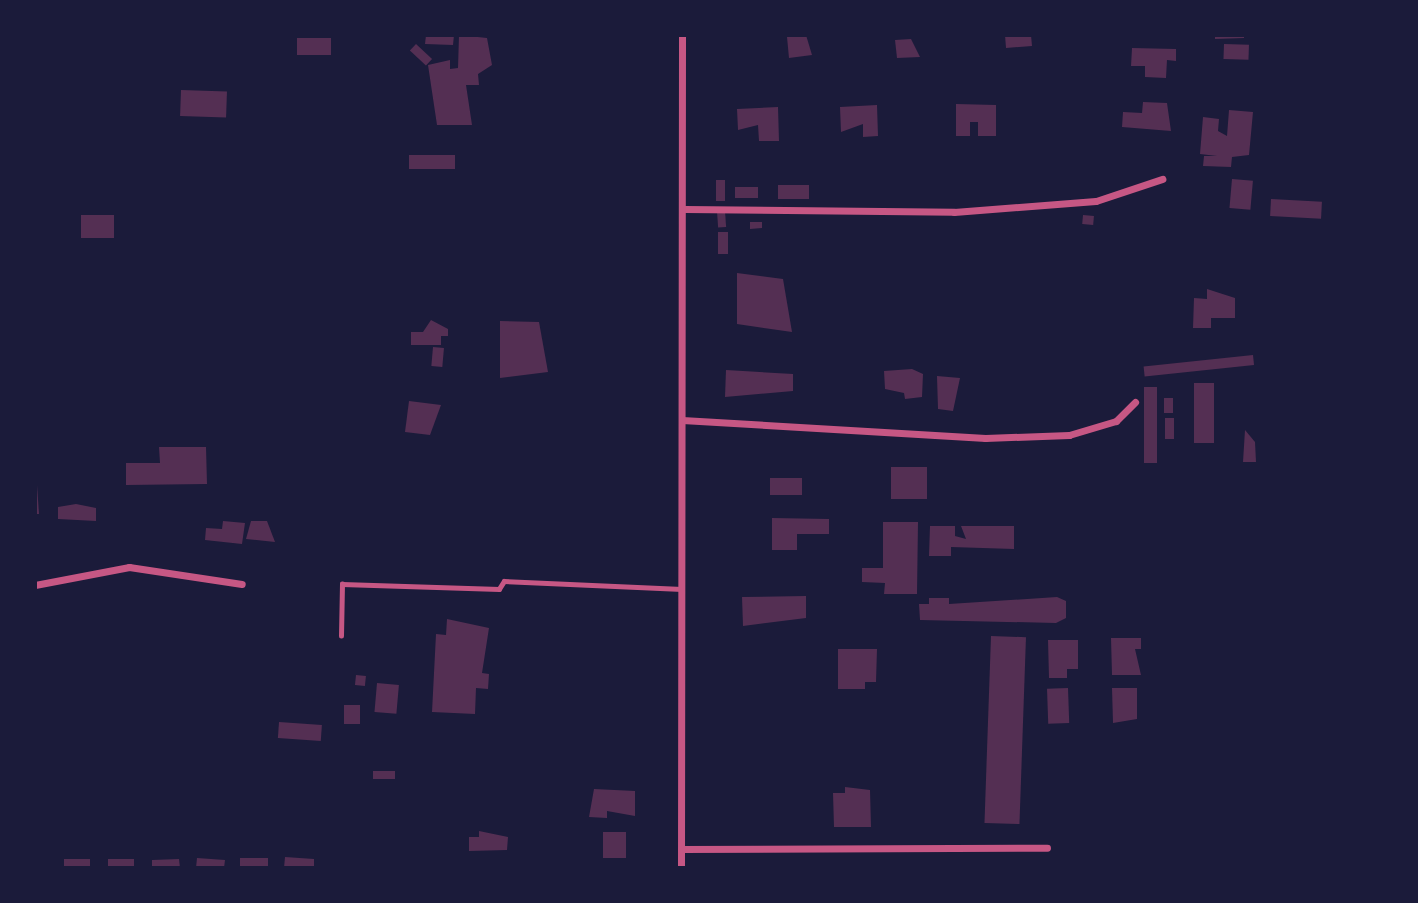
<!DOCTYPE html>
<html>
<head>
<meta charset="utf-8">
<style>
  body { margin:0 }
  #map { position:relative; width:1418px; height:903px; overflow:hidden; background:#1b1b3a; font-family:Rubik,sans-serif }
  div>[style] { position:absolute }
  [style*='--x'] { left:calc(var(--x)*1px); top:calc(var(--y)*1px); width:calc(var(--w)*1px); rotate:calc(var(--a)*1deg) }
  .building>* { inset:0; background:#542f53; transform-origin:0 0 }
  .service>* { height:4.5px; margin:-2.25px; padding:0 2.25px; transform-origin:2.25px; border-radius:2.25px; background:#c65784 }
  .minor>* { height:7px; margin:-3.5px; padding:0 3.5px; transform-origin:3.5px; border-radius:3.5px; background:#c65784 }
  span { translate:-50% -50%; white-space:nowrap; text-align:center; line-height:1.15; -webkit-text-stroke:7px #1b1b3a; paint-order:stroke }
  .frame { position:absolute; inset:0; border:37px solid #1b1b3a; pointer-events:none }
</style>
</head>
<body>
<div id="map">
  <div class="building">
    <div style="clip-path:polygon(426px 35px,454px 35px,453px 45px,425px 44px)"></div>
    <div style="clip-path:polygon(459px 35px,487px 38px,492px 65px,478px 74px,479px 85px,466px 85px,472px 125px,437px 125px,428px 65px,450px 60px,450px 69px,458px 68px)"></div>
    <div style="clip-path:polygon(806px 35px,812px 55px,789px 58px,787px 37px)"></div>
    <div style="clip-path:polygon(1005px 35px,1031px 35px,1032px 46px,1006px 48px)"></div>
    <div style="clip-path:polygon(1215px 35px,1244px 35px,1244px 38px,1215px 39px)"></div>
    <div style="left:297px;top:38px;width:34px;height:17px"></div>
    <div style="clip-path:polygon(911px 39px,920px 57px,897px 58px,895px 40px)"></div>
    <div style="left:416px;top:44px;width:22px;height:9px;rotate:43deg"></div>
    <div style="left:1224px;top:44px;width:25px;height:15px;rotate:2deg"></div>
    <div style="clip-path:polygon(1132px 48px,1176px 49px,1176px 61px,1167px 60px,1166px 78px,1145px 77px,1145px 66px,1131px 66px)"></div>
    <div style="left:181px;top:90px;width:46px;height:26px;rotate:2deg"></div>
    <div style="clip-path:polygon(1143px 102px,1167px 103px,1171px 131px,1122px 127px,1123px 112px,1142px 113px)"></div>
    <div style="clip-path:polygon(956px 104px,996px 105px,996px 136px,978px 136px,978px 122px,970px 122px,970px 136px,956px 136px)"></div>
    <div style="clip-path:polygon(877px 105px,878px 136px,863px 137px,863px 124px,841px 132px,840px 107px)"></div>
    <div style="clip-path:polygon(778px 107px,779px 141px,759px 141px,758px 125px,738px 130px,737px 109px)"></div>
    <div style="clip-path:polygon(1229px 110px,1253px 112px,1249px 155px,1232px 157px,1231px 167px,1203px 166px,1204px 156px,1217px 156px,1200px 154px,1203px 117px,1219px 119px,1218px 131px,1227px 136px)"></div>
    <div style="left:409px;top:155px;width:46px;height:14px"></div>
    <div style="left:1232px;top:179px;width:21px;height:29px;rotate:5deg"></div>
    <div style="left:716px;top:180px;width:9px;height:21px"></div>
    <div style="left:809px;top:185px;width:14px;height:31px;rotate:90deg"></div>
    <div style="left:758px;top:187px;width:11px;height:23px;rotate:90deg"></div>
    <div style="left:1271px;top:199px;width:51px;height:17px;rotate:3deg"></div>
    <div style="left:725px;top:211px;width:16px;height:8px;rotate:86deg"></div>
    <div style="left:81px;top:215px;width:33px;height:23px"></div>
    <div style="left:1083px;top:215px;width:11px;height:9px;rotate:5deg"></div>
    <div style="clip-path:polygon(750px 222px,762px 222px,762px 228px,750px 229px)"></div>
    <div style="left:718px;top:232px;width:10px;height:22px"></div>
    <div style="clip-path:polygon(737px 273px,783px 279px,792px 332px,737px 324px)"></div>
    <div style="clip-path:polygon(1207px 289px,1235px 298px,1235px 318px,1211px 318px,1211px 328px,1193px 328px,1194px 298px,1207px 299px)"></div>
    <div style="clip-path:polygon(431px 320px,448px 329px,448px 336px,441px 336px,441px 345px,411px 345px,411px 332px,423px 332px)"></div>
    <div style="clip-path:polygon(500px 321px,539px 322px,548px 372px,500px 378px)"></div>
    <div style="left:433px;top:347px;width:11px;height:19px;rotate:5deg"></div>
    <div style="left:1253px;top:355px;width:10px;height:110px;rotate:84deg"></div>
    <div style="clip-path:polygon(912px 369px,923px 374px,922px 397px,905px 399px,904px 393px,885px 389px,884px 371px)"></div>
    <div style="clip-path:polygon(726px 370px,793px 374px,793px 391px,725px 397px)"></div>
    <div style="clip-path:polygon(937px 376px,960px 378px,953px 411px,938px 409px)"></div>
    <div style="left:1194px;top:383px;width:20px;height:60px"></div>
    <div style="left:1144px;top:387px;width:13px;height:76px"></div>
    <div style="left:1164px;top:398px;width:9px;height:15px"></div>
    <div style="clip-path:polygon(409px 401px,441px 405px,430px 435px,405px 432px)"></div>
    <div style="left:1165px;top:418px;width:9px;height:21px"></div>
    <div style="clip-path:polygon(1245px 430px,1255px 442px,1256px 462px,1243px 462px)"></div>
    <div style="clip-path:polygon(159px 447px,206px 447px,207px 484px,126px 485px,126px 463px,160px 463px)"></div>
    <div style="left:891px;top:467px;width:36px;height:32px"></div>
    <div style="left:770px;top:478px;width:32px;height:17px"></div>
    <div style="clip-path:polygon(35px 485px,37px 485px,39px 514px,35px 514px)"></div>
    <div style="clip-path:polygon(76px 504px,96px 508px,96px 521px,58px 519px,58px 507px)"></div>
    <div style="clip-path:polygon(772px 518px,829px 519px,829px 534px,797px 534px,797px 550px,772px 550px)"></div>
    <div style="clip-path:polygon(223px 521px,245px 523px,242px 544px,205px 540px,206px 528px,222px 529px)"></div>
    <div style="clip-path:polygon(251px 521px,267px 521px,275px 542px,246px 539px)"></div>
    <div style="clip-path:polygon(883px 522px,918px 522px,917px 594px,884px 594px,885px 583px,862px 582px,862px 568px,883px 568px)"></div>
    <div style="clip-path:polygon(930px 526px,955px 526px,955px 536px,966px 539px,961px 526px,1014px 526px,1014px 549px,951px 547px,951px 556px,929px 556px)"></div>
    <div style="clip-path:polygon(806px 596px,806px 618px,743px 626px,742px 597px)"></div>
    <div style="clip-path:polygon(1057px 597px,1066px 601px,1066px 618px,1056px 623px,920px 620px,919px 604px,929px 604px,929px 598px,949px 598px,949px 604px)"></div>
    <div style="clip-path:polygon(447px 619px,489px 628px,482px 673px,489px 674px,488px 689px,476px 688px,475px 714px,432px 712px,436px 634px,446px 635px)"></div>
    <div style="left:991px;top:636px;width:35px;height:187px;rotate:2deg"></div>
    <div style="clip-path:polygon(1111px 638px,1141px 638px,1141px 649px,1135px 649px,1141px 675px,1112px 675px)"></div>
    <div style="clip-path:polygon(1048px 640px,1078px 640px,1078px 669px,1067px 669px,1067px 678px,1049px 678px)"></div>
    <div style="clip-path:polygon(838px 649px,877px 649px,876px 682px,865px 682px,865px 689px,838px 689px)"></div>
    <div style="left:356px;top:675px;width:10px;height:10px;rotate:6deg"></div>
    <div style="left:377px;top:683px;width:22px;height:29px;rotate:5deg"></div>
    <div style="left:1068px;top:688px;width:35px;height:21px;rotate:88deg"></div>
    <div style="clip-path:polygon(1112px 688px,1137px 688px,1137px 719px,1113px 723px)"></div>
    <div style="left:344px;top:705px;width:16px;height:19px"></div>
    <div style="left:279px;top:722px;width:43px;height:16px;rotate:4deg"></div>
    <div style="left:373px;top:771px;width:22px;height:8px"></div>
    <div style="clip-path:polygon(845px 787px,870px 790px,871px 827px,834px 827px,833px 793px,845px 793px)"></div>
    <div style="clip-path:polygon(594px 789px,635px 791px,635px 816px,607px 811px,607px 818px,589px 817px)"></div>
    <div style="clip-path:polygon(479px 831px,508px 837px,507px 850px,469px 851px,469px 837px,479px 837px)"></div>
    <div style="left:603px;top:832px;width:23px;height:26px"></div>
    <div style="clip-path:polygon(285px 857px,314px 859px,314px 868px,284px 868px)"></div>
    <div style="clip-path:polygon(197px 858px,225px 860px,224px 868px,196px 868px)"></div>
    <div style="left:240px;top:858px;width:28px;height:10px"></div>
    <div style="left:64px;top:859px;width:26px;height:9px"></div>
    <div style="left:108px;top:859px;width:26px;height:9px"></div>
    <div style="clip-path:polygon(179px 859px,180px 868px,152px 868px,152px 860px)"></div>
  </div>
  <div class="service">
    <div style="--x:341;--y:636;--w:52;--a:-88.9"></div>
    <div style="--x:342;--y:584;--w:157;--a:1.8"></div>
    <div style="--x:499;--y:589;--w:9;--a:-58"></div>
    <div style="--x:504;--y:581;--w:178;--a:2.6"></div>
  </div>
  <div class="minor">
    <div style="--x:685;--y:209;--w:269;--a:0.6"></div>
    <div style="--x:954;--y:212;--w:142;--a:-4.4"></div>
    <div style="--x:1096;--y:201;--w:70;--a:-18.4"></div>
    <div style="--x:682;--y:420;--w:304;--a:3.4"></div>
    <div style="--x:985;--y:438;--w:84;--a:-2"></div>
    <div style="--x:1069;--y:435;--w:49;--a:-16.6"></div>
    <div style="--x:1116;--y:421;--w:27;--a:-45"></div>
    <div style="--x:35;--y:585;--w:96;--a:-10.8"></div>
    <div style="--x:129;--y:567;--w:114;--a:8.6"></div>
    <div style="--x:681;--y:849;--w:366;--a:-0.2"></div>
    <div style="--x:681;--y:868;--w:833;--a:-89.93"></div>
  </div>
  <div class="frame"></div>
</div>
</body>
</html>
